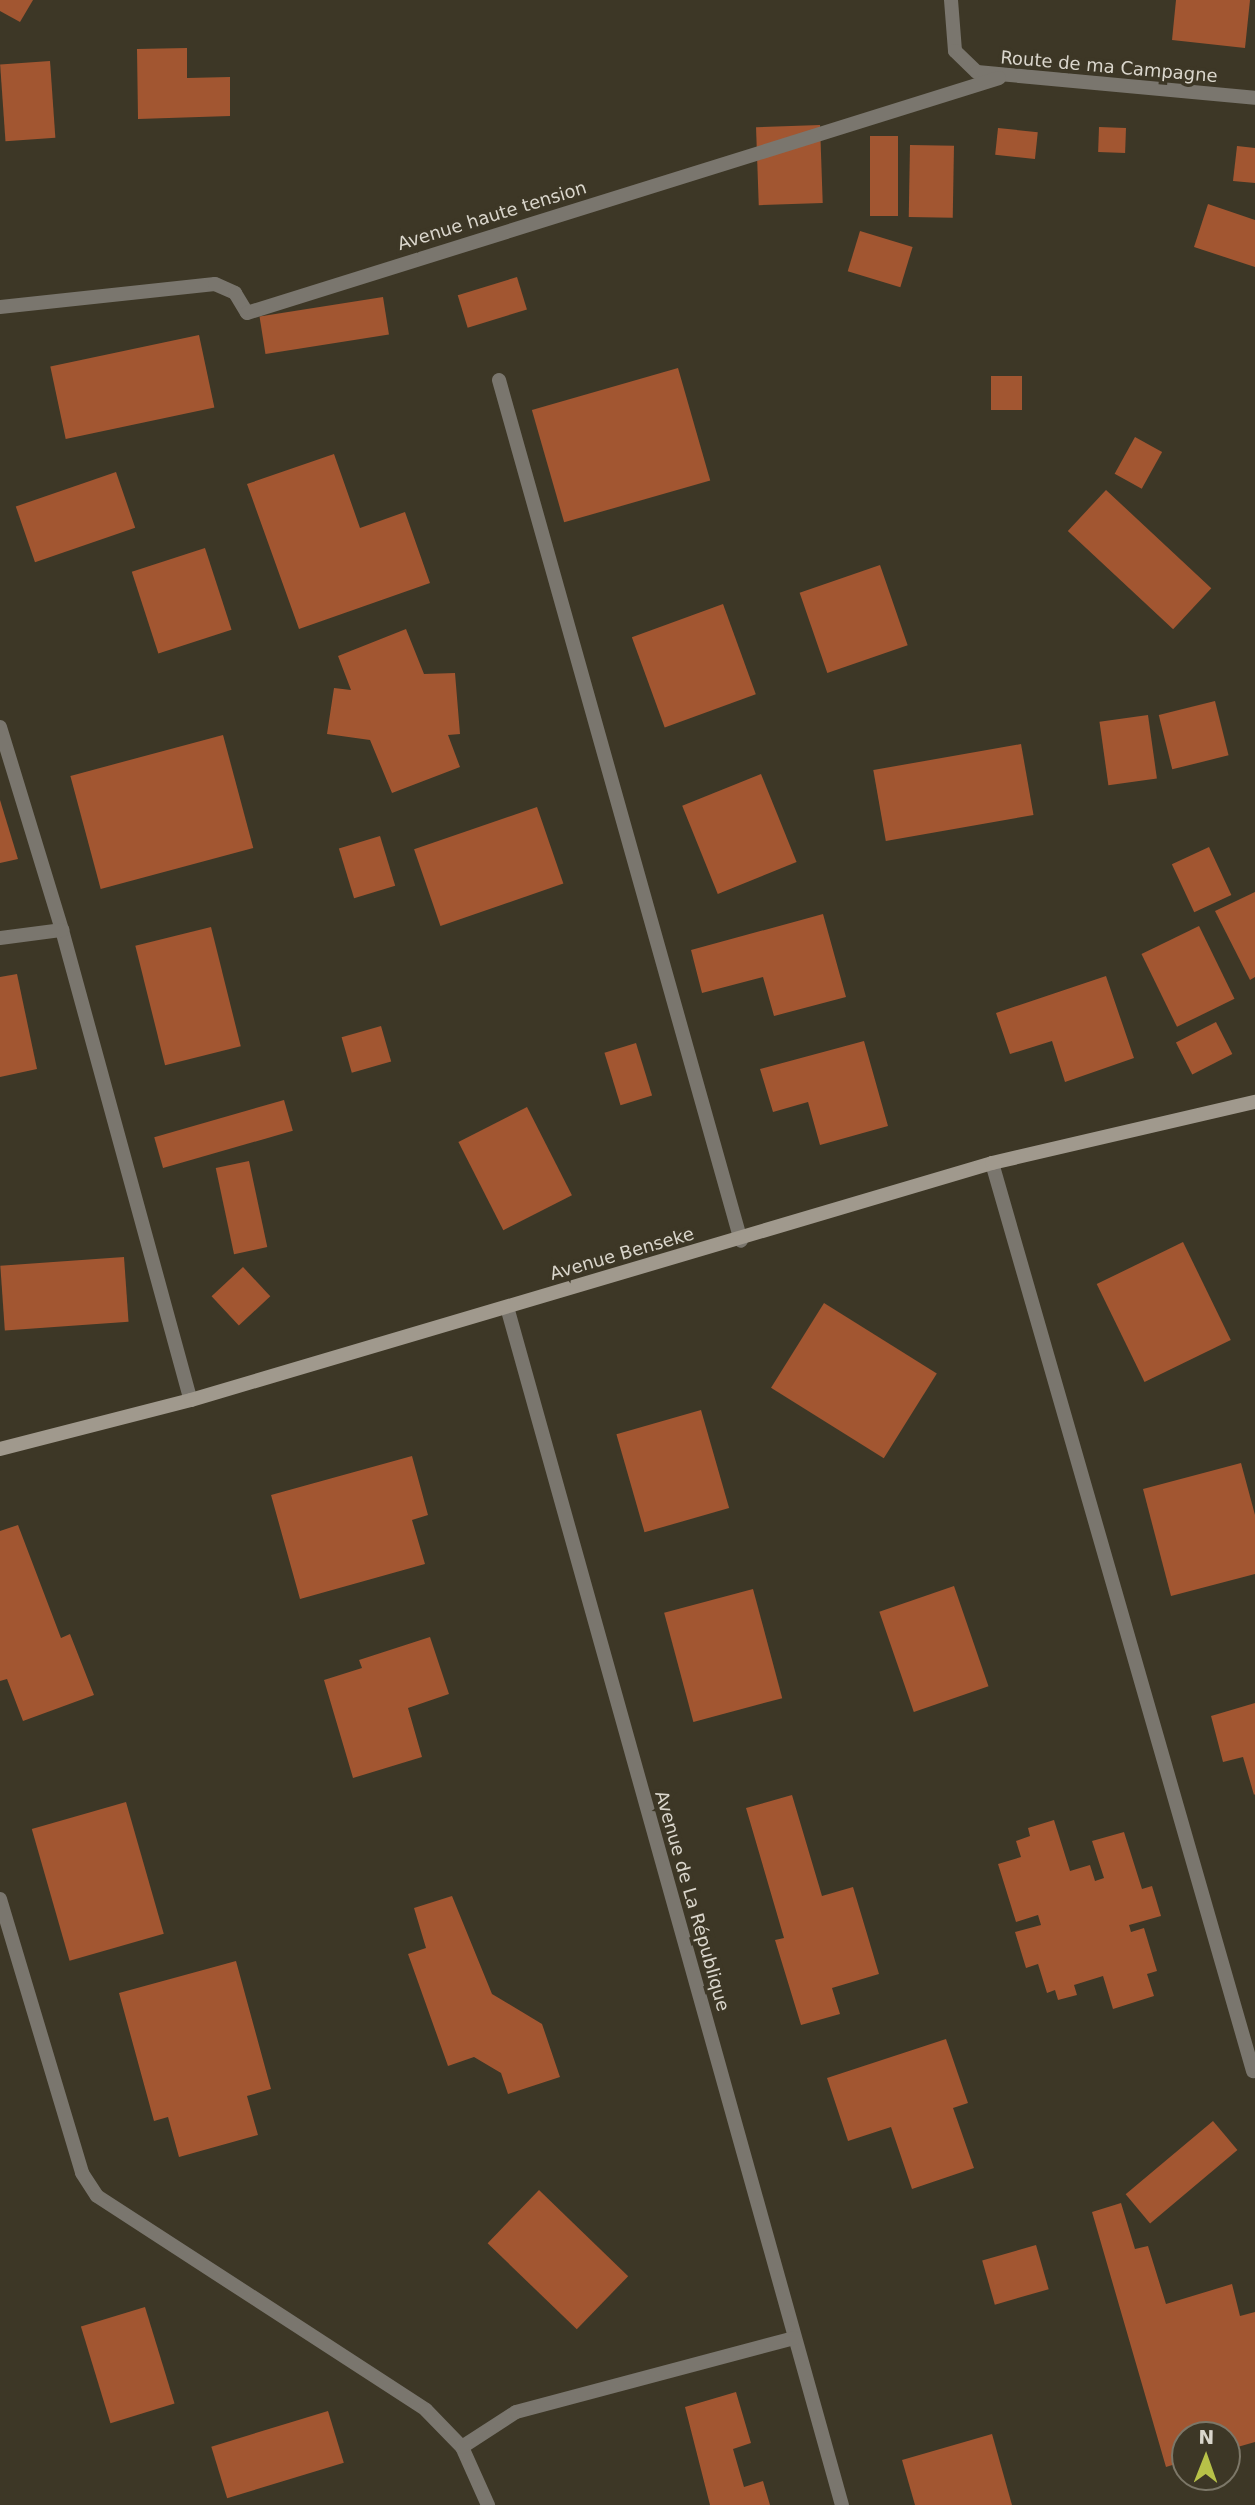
<!DOCTYPE html>
<html>
<head>
<meta charset="utf-8">
<style>
  body { margin:0 }
  #map { position:relative; width:1255px; height:2505px; overflow:hidden; background:#3d3726; font-family:"DejaVu Sans",sans-serif }
  div>[style] { position:absolute }
  [style*='--x'] { left:calc(var(--x)*1px); top:calc(var(--y)*1px); width:calc(var(--w)*1px); rotate:calc(var(--a)*1deg) }
  .building>* { inset:0; background:#a25631; transform-origin:0 0 }
  .street>* { height:14px; margin:-7px; padding:0 7px; transform-origin:7px; border-radius:7px; background:#7a766e }
  .secondary>* { height:14px; margin:-7px; padding:0 7px; transform-origin:7px; border-radius:7px; background:#a0998d }
  span { translate:-50% -50%; white-space:nowrap; text-align:center; line-height:1.15; -webkit-text-stroke:7px #3d3726; paint-order:stroke }
  .street-label { font-size:18px; color:#dad6cc }
  .north { position:absolute; left:1171px; top:2421px; width:70px; height:70px; box-sizing:border-box; background:#3d3726; border:2px solid #7c7768; border-radius:50%; rotate:1deg; font-size:19px; font-weight:700; line-height:28px; text-align:center; color:#dad6cc }
  .north::after { content:''; display:block; margin:auto; width:24px; height:32px; background:#b7c148; clip-path:polygon(50% 0,100% 100%,50% 72%,0 100%) }
</style>
</head>
<body>
<div id="map">
  <div class="building">
    <div style="clip-path:polygon(0 0,33px 0,20px 22px,0 11px)"></div>
    <div style="clip-path:polygon(1176px 0,1250px 0,1245px 48px,1172px 40px)"></div>
    <div style="clip-path:polygon(187px 48px,187px 78px,230px 77px,230px 116px,138px 119px,137px 49px)"></div>
    <div style="left:50px;top:61px;width:77px;height:50px;rotate:86deg"></div>
    <div style="left:820px;top:125px;width:78px;height:64px;rotate:88deg"></div>
    <div style="left:1099px;top:127px;width:27px;height:25px;rotate:2deg"></div>
    <div style="left:998px;top:128px;width:40px;height:27px;rotate:6deg"></div>
    <div style="left:870px;top:136px;width:28px;height:80px"></div>
    <div style="left:910px;top:145px;width:44px;height:72px;rotate:1deg"></div>
    <div style="clip-path:polygon(1237px 146px,1255px 148px,1255px 183px,1233px 181px)"></div>
    <div style="clip-path:polygon(1208px 204px,1255px 220px,1255px 267px,1194px 247px)"></div>
    <div style="left:860px;top:231px;width:55px;height:42px;rotate:17deg"></div>
    <div style="left:517px;top:277px;width:34px;height:62px;rotate:73deg"></div>
    <div style="left:383px;top:297px;width:38px;height:125px;rotate:81deg"></div>
    <div style="left:199px;top:335px;width:74px;height:152px;rotate:78deg"></div>
    <div style="left:678px;top:368px;width:117px;height:152px;rotate:74deg"></div>
    <div style="left:991px;top:376px;width:31px;height:34px"></div>
    <div style="left:1135px;top:437px;width:31px;height:42px;rotate:29deg"></div>
    <div style="clip-path:polygon(334px 454px,360px 528px,405px 512px,430px 583px,299px 629px,247px 484px)"></div>
    <div style="left:116px;top:472px;width:59px;height:106px;rotate:71deg"></div>
    <div style="left:1106px;top:490px;width:144px;height:56px;rotate:43deg"></div>
    <div style="left:205px;top:548px;width:86px;height:77px;rotate:72deg"></div>
    <div style="left:880px;top:565px;width:85px;height:85px;rotate:71deg"></div>
    <div style="left:723px;top:604px;width:96px;height:97px;rotate:70deg"></div>
    <div style="clip-path:polygon(406px 629px,424px 674px,455px 673px,460px 734px,448px 735px,460px 767px,392px 793px,370px 740px,327px 734px,334px 688px,351px 690px,338px 656px)"></div>
    <div style="left:1215px;top:701px;width:56px;height:58px;rotate:76deg"></div>
    <div style="left:1148px;top:715px;width:64px;height:49px;rotate:82deg"></div>
    <div style="left:223px;top:735px;width:117px;height:158px;rotate:75deg"></div>
    <div style="left:1021px;top:744px;width:72px;height:150px;rotate:80deg"></div>
    <div style="left:761px;top:774px;width:95px;height:85px;rotate:68deg"></div>
    <div style="clip-path:polygon(0 800px,18px 859px,0 863px)"></div>
    <div style="left:537px;top:807px;width:81px;height:130px;rotate:71deg"></div>
    <div style="left:380px;top:836px;width:52px;height:43px;rotate:73deg"></div>
    <div style="left:1209px;top:847px;width:53px;height:41px;rotate:65deg"></div>
    <div style="clip-path:polygon(1255px 892px,1255px 977px,1250px 980px,1215px 911px)"></div>
    <div style="clip-path:polygon(823px 914px,846px 997px,774px 1016px,763px 977px,702px 993px,691px 950px)"></div>
    <div style="left:1199px;top:926px;width:81px;height:64px;rotate:64deg"></div>
    <div style="left:211px;top:927px;width:123px;height:78px;rotate:76deg"></div>
    <div style="clip-path:polygon(17px 974px,37px 1069px,0 1077px,0 977px)"></div>
    <div style="clip-path:polygon(1106px 976px,1134px 1058px,1065px 1082px,1052px 1041px,1010px 1054px,996px 1013px)"></div>
    <div style="left:1216px;top:1022px;width:36px;height:45px;rotate:63deg"></div>
    <div style="left:381px;top:1026px;width:37px;height:41px;rotate:74deg"></div>
    <div style="clip-path:polygon(864px 1041px,888px 1126px,820px 1145px,808px 1102px,773px 1112px,760px 1069px)"></div>
    <div style="left:636px;top:1043px;width:55px;height:33px;rotate:73deg"></div>
    <div style="left:284px;top:1100px;width:32px;height:135px;rotate:74deg"></div>
    <div style="left:527px;top:1107px;width:99px;height:77px;rotate:63deg"></div>
    <div style="left:249px;top:1161px;width:88px;height:34px;rotate:78deg"></div>
    <div style="left:1183px;top:1242px;width:109px;height:96px;rotate:64deg"></div>
    <div style="left:124px;top:1257px;width:65px;height:124px;rotate:86deg"></div>
    <div style="left:243px;top:1267px;width:40px;height:43px;rotate:47deg"></div>
    <div style="left:824px;top:1303px;width:133px;height:100px;rotate:32deg"></div>
    <div style="left:701px;top:1410px;width:102px;height:88px;rotate:74deg"></div>
    <div style="clip-path:polygon(412px 1456px,428px 1515px,412px 1520px,425px 1564px,300px 1599px,271px 1495px)"></div>
    <div style="clip-path:polygon(1241px 1463px,1255px 1515px,1255px 1574px,1171px 1596px,1143px 1489px)"></div>
    <div style="clip-path:polygon(18px 1525px,61px 1638px,70px 1634px,94px 1695px,23px 1721px,7px 1679px,0 1681px,0 1531px)"></div>
    <div style="left:954px;top:1586px;width:106px;height:79px;rotate:71deg"></div>
    <div style="left:753px;top:1589px;width:113px;height:92px;rotate:75deg"></div>
    <div style="clip-path:polygon(430px 1637px,449px 1694px,408px 1708px,422px 1757px,353px 1778px,324px 1680px,362px 1668px,359px 1660px)"></div>
    <div style="clip-path:polygon(1255px 1703px,1255px 1794px,1254px 1795px,1243px 1757px,1223px 1762px,1211px 1716px)"></div>
    <div style="clip-path:polygon(792px 1795px,822px 1896px,853px 1887px,879px 1974px,832px 1988px,840px 2014px,801px 2025px,775px 1940px,784px 1938px,746px 1808px)"></div>
    <div style="left:126px;top:1802px;width:137px;height:98px;rotate:74deg"></div>
    <div style="clip-path:polygon(1054px 1820px,1070px 1871px,1090px 1865px,1095px 1881px,1104px 1878px,1092px 1841px,1124px 1832px,1142px 1889px,1152px 1886px,1161px 1916px,1129px 1925px,1131px 1932px,1144px 1928px,1157px 1971px,1147px 1974px,1154px 1996px,1113px 2009px,1103px 1976px,1074px 1985px,1077px 1995px,1058px 2000px,1055px 1990px,1047px 1993px,1038px 1964px,1026px 1968px,1015px 1932px,1041px 1925px,1038px 1915px,1016px 1922px,998px 1864px,1021px 1857px,1016px 1841px,1030px 1836px,1028px 1828px)"></div>
    <div style="clip-path:polygon(452px 1896px,492px 1994px,542px 2024px,560px 2077px,508px 2094px,501px 2073px,474px 2057px,448px 2066px,408px 1954px,426px 1948px,414px 1908px)"></div>
    <div style="clip-path:polygon(236px 1961px,271px 2089px,247px 2096px,258px 2135px,179px 2157px,168px 2117px,154px 2121px,119px 1993px)"></div>
    <div style="clip-path:polygon(946px 2039px,968px 2103px,953px 2108px,974px 2168px,912px 2189px,891px 2127px,848px 2141px,827px 2078px)"></div>
    <div style="left:1213px;top:2121px;width:38px;height:114px;rotate:50deg"></div>
    <div style="left:539px;top:2190px;width:124px;height:74px;rotate:44deg"></div>
    <div style="clip-path:polygon(1121px 2203px,1135px 2249px,1148px 2246px,1166px 2304px,1232px 2284px,1240px 2316px,1255px 2312px,1255px 2442px,1227px 2450px,1227px 2435px,1185px 2435px,1185px 2461px,1166px 2467px,1092px 2212px)"></div>
    <div style="left:1036px;top:2245px;width:46px;height:56px;rotate:74deg"></div>
    <div style="left:145px;top:2307px;width:101px;height:67px;rotate:73deg"></div>
    <div style="clip-path:polygon(736px 2392px,751px 2443px,733px 2449px,744px 2487px,763px 2481px,770px 2505px,710px 2505px,685px 2407px)"></div>
    <div style="left:328px;top:2411px;width:54px;height:122px;rotate:73deg"></div>
    <div style="clip-path:polygon(992px 2434px,1012px 2505px,915px 2505px,902px 2460px)"></div>
  </div>
  <div class="street">
    <div style="--x:951;--y:0;--w:51;--a:85.5"></div>
    <div style="--x:955;--y:51;--w:30;--a:44"></div>
    <div style="--x:977;--y:72;--w:279;--a:5.3"></div>
    <div style="--x:0;--y:307;--w:216;--a:-6.1"></div>
    <div style="--x:215;--y:284;--w:22;--a:24"></div>
    <div style="--x:235;--y:293;--w:23;--a:59"></div>
    <div style="--x:247;--y:313;--w:788;--a:-17.35"></div>
    <div style="--x:499;--y:380;--w:894;--a:74.3"></div>
    <div style="--x:0;--y:727;--w:212;--a:73"></div>
    <div style="--x:62;--y:930;--w:487;--a:74.7"></div>
    <div style="--x:0;--y:938;--w:63;--a:-7.4"></div>
    <div style="--x:992;--y:1163;--w:945;--a:73.96"></div>
    <div style="--x:507;--y:1307;--w:1244;--a:74.38"></div>
    <div style="--x:0;--y:1899;--w:286;--a:73.3"></div>
    <div style="--x:82;--y:2173;--w:27;--a:57"></div>
    <div style="--x:97;--y:2196;--w:392;--a:33"></div>
    <div style="--x:426;--y:2410;--w:52;--a:45.8"></div>
    <div style="--x:462;--y:2447;--w:64;--a:65.9"></div>
    <div style="--x:462;--y:2447;--w:64;--a:-32.9"></div>
    <div style="--x:516;--y:2412;--w:288;--a:-14.9"></div>
  </div>
  <div class="secondary">
    <div style="--x:0;--y:1449;--w:197;--a:-14.4"></div>
    <div style="--x:191;--y:1400;--w:835;--a:-16.48"></div>
    <div style="--x:992;--y:1163;--w:270;--a:-13.1"></div>
  </div>
  <div class="street-label">
    <span style="left:1109px;top:67px;rotate:5deg">Route de ma Campagne</span>
    <span style="left:492px;top:216px;rotate:-17deg">Avenue haute tension</span>
    <span style="left:622px;top:1254px;rotate:-16deg">Avenue Benseke</span>
    <span style="left:692px;top:1901px;rotate:74deg">Avenue de La République</span>
  </div>
  <div class="north">N</div>
</div>
</body>
</html>
